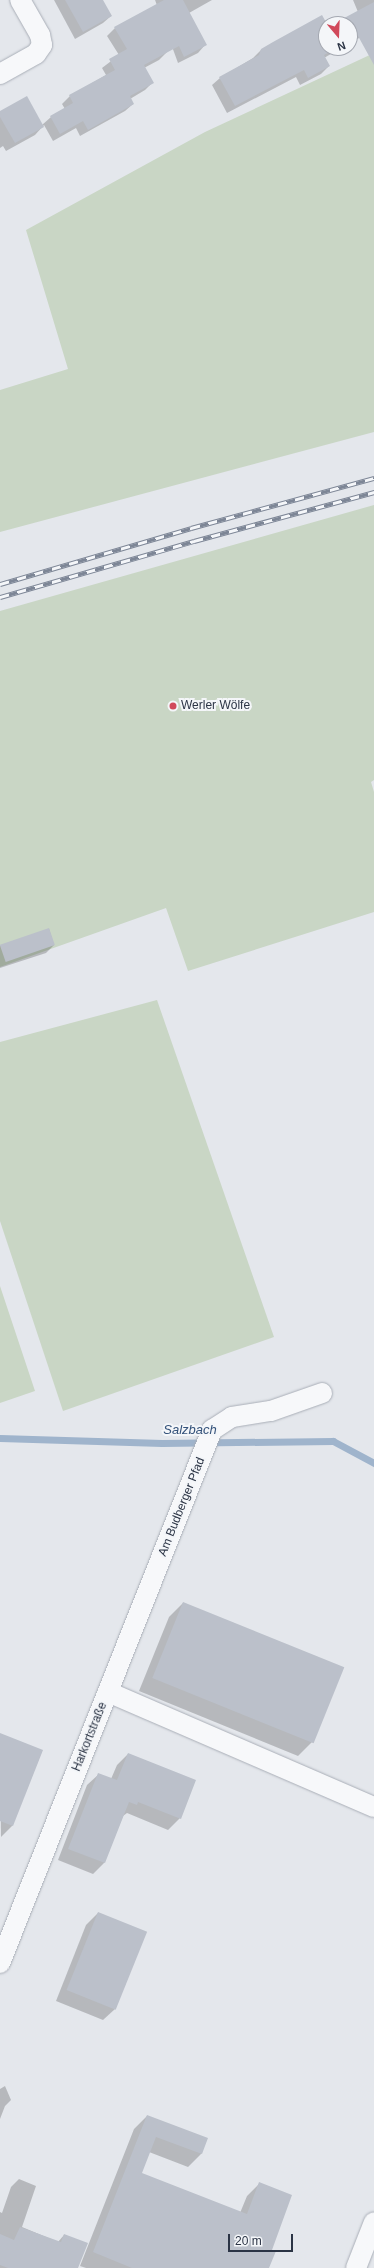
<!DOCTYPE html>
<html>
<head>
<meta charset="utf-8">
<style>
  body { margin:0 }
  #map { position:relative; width:374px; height:2268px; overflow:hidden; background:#e4e7ec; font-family:Helvetica,sans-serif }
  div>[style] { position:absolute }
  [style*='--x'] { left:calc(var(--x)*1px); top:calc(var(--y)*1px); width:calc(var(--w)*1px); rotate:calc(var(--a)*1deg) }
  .green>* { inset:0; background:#c9d6c5 }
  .shadow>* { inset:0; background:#0003 }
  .stream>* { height:7px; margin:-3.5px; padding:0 3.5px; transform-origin:3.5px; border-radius:3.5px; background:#9fb4cc }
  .building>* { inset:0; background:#bbc0ca; transform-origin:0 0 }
  .roads { filter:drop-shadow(0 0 1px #a9aeb7) drop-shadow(0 0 1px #a9aeb7) }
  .street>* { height:20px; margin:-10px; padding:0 10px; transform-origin:10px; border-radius:10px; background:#f7f8fa }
  .rail>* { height:4.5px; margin-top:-2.25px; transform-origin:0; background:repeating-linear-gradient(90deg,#f4f6f9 0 9px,#7d8696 0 18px); box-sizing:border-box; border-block:1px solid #7d8696 }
  .dots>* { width:11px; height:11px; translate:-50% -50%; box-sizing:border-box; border:2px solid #f4f6f9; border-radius:50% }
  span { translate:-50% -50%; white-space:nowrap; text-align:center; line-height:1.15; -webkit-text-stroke:4px #f4f6f9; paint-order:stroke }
  .poi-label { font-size:12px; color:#2b3445 }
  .left { translate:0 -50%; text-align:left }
  .street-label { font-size:12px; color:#2b3445 }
  .water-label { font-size:13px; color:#34527a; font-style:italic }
  .north { position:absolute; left:318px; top:16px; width:40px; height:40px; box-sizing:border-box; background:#f4f6f9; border:1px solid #a4a8b1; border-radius:50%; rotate:161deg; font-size:11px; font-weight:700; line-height:16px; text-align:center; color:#2b3445 }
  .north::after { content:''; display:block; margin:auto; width:14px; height:18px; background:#d1495b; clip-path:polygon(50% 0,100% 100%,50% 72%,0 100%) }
  .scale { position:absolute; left:228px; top:2234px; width:65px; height:18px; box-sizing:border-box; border:2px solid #2b3445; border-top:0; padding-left:5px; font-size:12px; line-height:14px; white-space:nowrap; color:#2b3445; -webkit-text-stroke:3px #f4f6f9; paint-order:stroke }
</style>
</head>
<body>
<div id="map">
  <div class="green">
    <div style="clip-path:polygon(374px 53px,374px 432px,0 532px,0 390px,68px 369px,26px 230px,205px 132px)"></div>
    <div style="clip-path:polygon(374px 505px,374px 780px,371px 782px,374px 792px,374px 912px,188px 971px,166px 908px,0 967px,0 611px)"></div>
    <div style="clip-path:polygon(157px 1000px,274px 1337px,63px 1411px,0 1221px,0 1042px)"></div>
    <div style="clip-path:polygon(0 1286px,35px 1391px,0 1403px)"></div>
  </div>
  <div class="shadow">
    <div style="clip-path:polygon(54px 0,102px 0,111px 16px,103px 23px,75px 39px)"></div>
    <div style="clip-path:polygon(155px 0,212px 0,189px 13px,205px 45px,198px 53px,178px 63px)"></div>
    <div style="clip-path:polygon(353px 0,374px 0,374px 25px,361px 37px,350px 43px,350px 24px,335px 24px,358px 12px)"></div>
    <div style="clip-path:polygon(115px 28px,167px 52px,159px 60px,144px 68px,152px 83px,145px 90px,130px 99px,133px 104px,125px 111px,80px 136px,76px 128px,53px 141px,44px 125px,35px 135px,6px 151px,3px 146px,0 148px,0 112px,42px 125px,51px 117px,65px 109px,62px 104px,70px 96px,106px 75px,102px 68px,119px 55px,107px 36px)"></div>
    <div style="clip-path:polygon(341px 48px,324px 58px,329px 66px,321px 74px,300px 85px,296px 77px,227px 113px,212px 85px,220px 78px,253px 58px,261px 50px)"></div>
    <div style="clip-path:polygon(49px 929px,54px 945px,46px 953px,0 968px,0 946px)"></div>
    <div style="clip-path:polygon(183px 1603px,312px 1742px,298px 1756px,139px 1691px,169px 1617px)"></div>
    <div style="clip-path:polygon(0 1734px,42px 1751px,12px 1826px,1px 1837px)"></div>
    <div style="clip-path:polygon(128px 1754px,180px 1818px,168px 1830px,127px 1813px,123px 1816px,104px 1863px,93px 1874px,58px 1860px,87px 1785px,99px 1774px,111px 1779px,117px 1765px)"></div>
    <div style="clip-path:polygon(98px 1913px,115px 2009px,103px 2020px,56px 2001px,86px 1925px)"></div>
    <div style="clip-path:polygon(5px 2086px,11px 2100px,5px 2106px,0 2119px,0 2089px)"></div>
    <div style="clip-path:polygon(147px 2116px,207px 2139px,201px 2154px,188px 2167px,149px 2152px,141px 2174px,240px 2213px,247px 2196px,260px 2183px,270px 2250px,268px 2268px,86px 2268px,80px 2266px,134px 2129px)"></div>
    <div style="clip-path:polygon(19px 2179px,36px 2186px,22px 2227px,58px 2242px,64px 2235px,77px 2268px,0 2268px,0 2212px,2px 2213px,11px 2187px)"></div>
  </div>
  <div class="stream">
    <div style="--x:0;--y:1438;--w:162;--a:1.8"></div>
    <div style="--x:162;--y:1443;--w:171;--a:-0.7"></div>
    <div style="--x:333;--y:1441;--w:47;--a:28.2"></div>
  </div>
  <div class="building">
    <div style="clip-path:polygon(65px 0,103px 0,112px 16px,83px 32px)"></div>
    <div style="clip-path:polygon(164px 0,183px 0,207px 45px,184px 57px,179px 46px,144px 65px,154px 83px,130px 96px,134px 104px,88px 130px,83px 121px,60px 134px,50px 116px,73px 103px,69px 95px,115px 70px,109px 59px,127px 49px,114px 27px)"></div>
    <div style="clip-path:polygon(374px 2px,374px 65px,358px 36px,350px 41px,350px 24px,333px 24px)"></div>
    <div style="clip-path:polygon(322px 15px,327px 24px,326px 48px,337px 48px,324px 55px,330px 66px,308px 78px,304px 70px,235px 106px,219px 77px,259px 55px,261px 49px,273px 42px)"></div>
    <div style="clip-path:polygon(27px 96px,44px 127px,15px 143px,0 117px,0 111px)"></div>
    <div style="left:49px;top:928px;width:18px;height:52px;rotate:71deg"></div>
    <div style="left:183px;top:1602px;width:174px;height:82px;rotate:22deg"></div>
    <div style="clip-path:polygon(0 1733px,43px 1750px,13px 1826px,0 1821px)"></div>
    <div style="clip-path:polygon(128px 1753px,196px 1780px,181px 1819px,138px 1802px,137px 1805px,129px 1802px,105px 1863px,68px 1849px,98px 1773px,117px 1780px)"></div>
    <div style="left:98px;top:1912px;width:53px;height:84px;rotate:22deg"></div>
    <div style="clip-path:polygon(147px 2115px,208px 2138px,202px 2154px,156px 2137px,142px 2173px,247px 2214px,259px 2182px,292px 2195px,272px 2250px,276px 2251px,269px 2268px,132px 2268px,93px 2252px)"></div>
    <div style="clip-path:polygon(20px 2227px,61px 2242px,64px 2234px,88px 2243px,78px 2268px,8px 2268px,0 2265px,0 2234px,14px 2240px)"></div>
  </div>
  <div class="roads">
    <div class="street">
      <div style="--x:0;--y:74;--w:41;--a:-29.1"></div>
      <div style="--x:36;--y:54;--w:11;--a:-56"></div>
      <div style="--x:42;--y:45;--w:10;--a:-101"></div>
      <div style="--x:40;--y:35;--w:40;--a:-119.7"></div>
      <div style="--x:108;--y:1692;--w:290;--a:23.4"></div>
      <div style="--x:0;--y:1963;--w:574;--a:-68.31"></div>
      <div style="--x:212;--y:1430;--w:24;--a:-33"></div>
      <div style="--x:232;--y:1417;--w:39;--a:-9"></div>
      <div style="--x:271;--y:1411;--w:54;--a:-19.4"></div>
      <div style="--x:356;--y:2268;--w:49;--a:-68.6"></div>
    </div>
  </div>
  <div class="rail">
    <div style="--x:0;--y:584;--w:199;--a:-16.3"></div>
    <div style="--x:191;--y:528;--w:190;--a:-15.3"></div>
    <div style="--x:0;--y:597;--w:202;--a:-16.1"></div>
    <div style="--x:194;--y:541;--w:187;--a:-15.2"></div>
  </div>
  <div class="dots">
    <div style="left:173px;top:706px;background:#d1495b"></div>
  </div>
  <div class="poi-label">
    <span class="left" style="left:181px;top:706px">Werler Wölfe</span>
  </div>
  <div class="street-label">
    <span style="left:182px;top:1507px;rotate:-68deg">Am Budberger Pfad</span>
    <span style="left:90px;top:1737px;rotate:-68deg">Harkortstraße</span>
  </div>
  <div class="water-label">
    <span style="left:190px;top:1430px">Salzbach</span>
  </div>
  <div class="north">N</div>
  <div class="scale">20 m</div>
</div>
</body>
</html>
